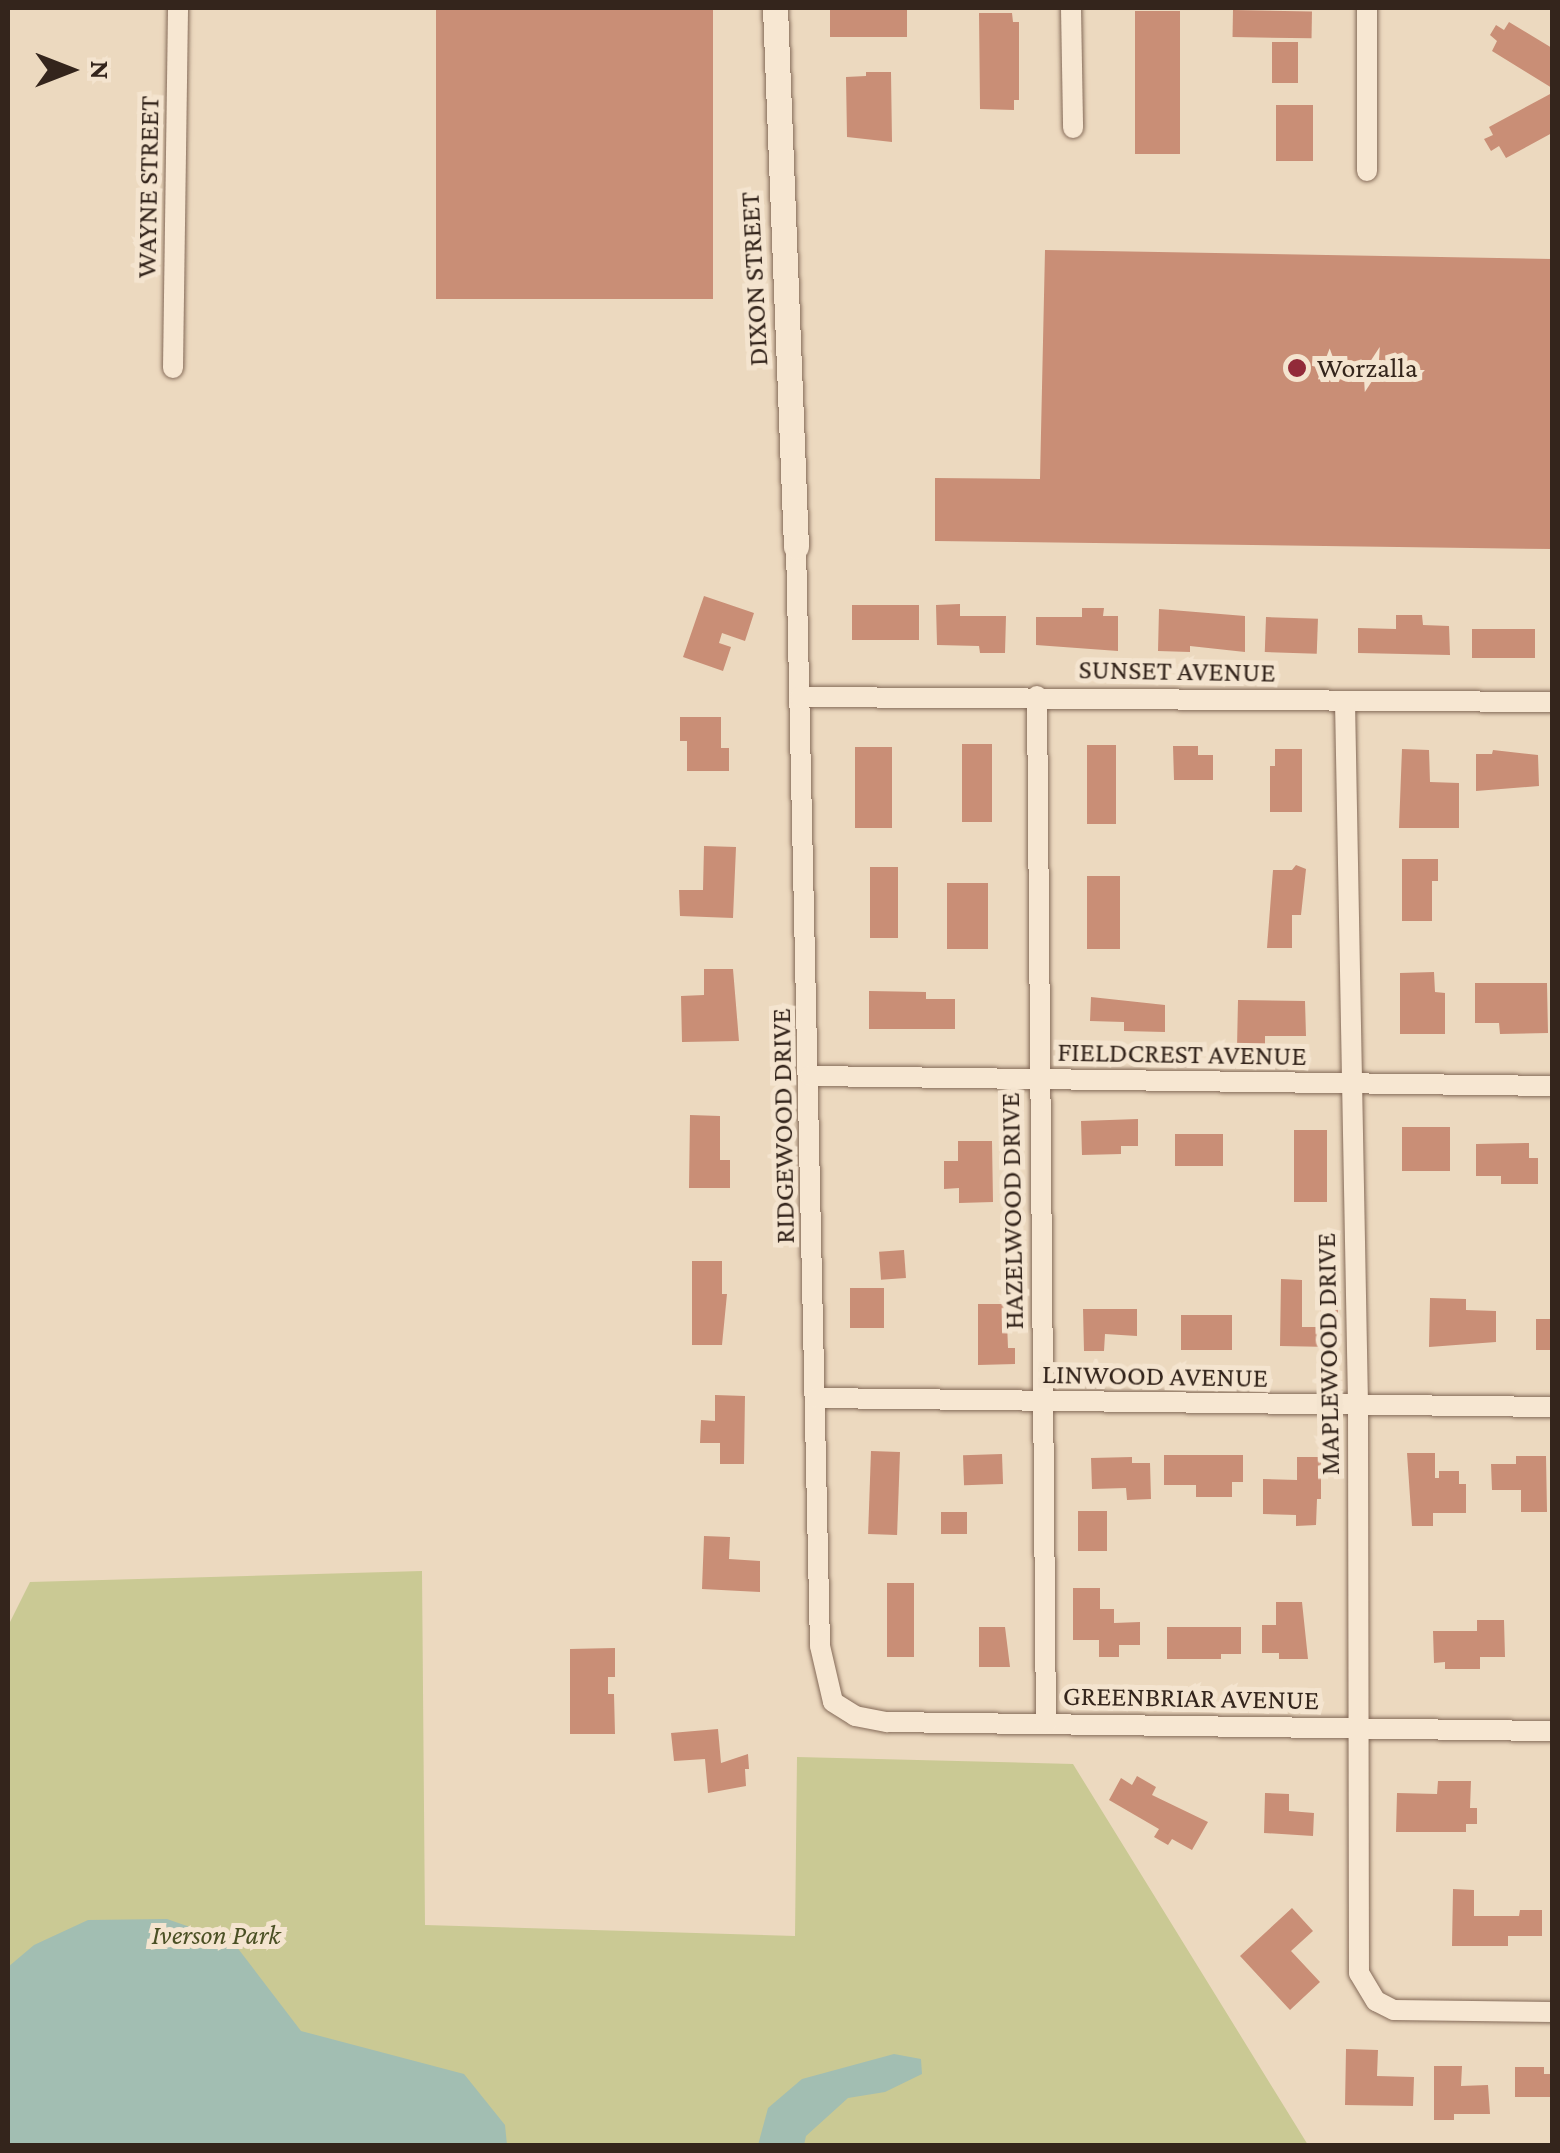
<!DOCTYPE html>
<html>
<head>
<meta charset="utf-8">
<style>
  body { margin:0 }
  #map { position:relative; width:1560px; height:2153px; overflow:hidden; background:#ecd9bf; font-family:"Crimson Pro",serif }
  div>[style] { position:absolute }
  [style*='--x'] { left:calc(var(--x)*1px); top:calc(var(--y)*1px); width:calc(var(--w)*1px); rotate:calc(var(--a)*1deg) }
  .green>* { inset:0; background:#cac994 }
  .water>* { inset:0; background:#a2beb2 }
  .building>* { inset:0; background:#c98e76; transform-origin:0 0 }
  .roads { filter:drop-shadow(0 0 2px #846a58) drop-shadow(0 0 2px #846a58) }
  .minor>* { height:20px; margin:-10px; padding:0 10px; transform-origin:10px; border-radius:10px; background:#f7e7d2 }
  .tertiary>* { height:25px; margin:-12.5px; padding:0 12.5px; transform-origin:12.5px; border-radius:12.5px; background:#f7e7d2 }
  .dots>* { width:28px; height:28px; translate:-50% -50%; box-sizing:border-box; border:5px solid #f4e4cf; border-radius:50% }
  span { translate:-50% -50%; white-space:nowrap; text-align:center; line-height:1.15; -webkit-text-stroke:10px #f4e4cf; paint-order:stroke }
  .street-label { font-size:28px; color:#34251c }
  .poi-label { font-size:28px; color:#34251c }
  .left { translate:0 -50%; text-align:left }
  .park-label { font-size:28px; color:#4b5024; font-style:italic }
  .frame { position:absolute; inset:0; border:10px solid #34251c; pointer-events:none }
  .north { position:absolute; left:20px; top:20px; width:100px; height:100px; -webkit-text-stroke:8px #f4e4cf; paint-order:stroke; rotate:90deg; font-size:28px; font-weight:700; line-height:40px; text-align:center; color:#34251c }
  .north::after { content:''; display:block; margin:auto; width:35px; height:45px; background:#34251c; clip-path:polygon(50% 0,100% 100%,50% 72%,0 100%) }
</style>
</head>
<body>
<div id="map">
  <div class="green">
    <div style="clip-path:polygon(422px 1571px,425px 1925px,795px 1936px,797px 1757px,1073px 1764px,1308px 2145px,8px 2145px,8px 1626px,30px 1582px)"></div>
  </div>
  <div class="water">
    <div style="clip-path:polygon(167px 1919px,233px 1942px,301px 2031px,464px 2074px,505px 2125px,507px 2145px,8px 2145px,8px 1967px,34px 1945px,88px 1920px)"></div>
    <div style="clip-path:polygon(894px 2054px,921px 2059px,922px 2074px,885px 2092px,848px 2098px,806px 2136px,804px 2145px,758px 2145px,768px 2108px,802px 2079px)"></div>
  </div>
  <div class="building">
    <div style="left:436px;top:8px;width:277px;height:291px"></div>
    <div style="left:830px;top:8px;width:77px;height:29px"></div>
    <div style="left:1233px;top:10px;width:79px;height:27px;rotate:1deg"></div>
    <div style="left:1135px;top:11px;width:45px;height:143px"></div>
    <div style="clip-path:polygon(979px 13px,1012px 13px,1013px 22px,1019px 22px,1019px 100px,1014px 100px,1014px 110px,980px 109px)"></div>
    <div style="clip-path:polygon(1509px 22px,1552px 48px,1552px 88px,1492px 51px,1497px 41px,1490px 35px,1496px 25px,1504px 30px)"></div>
    <div style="left:1272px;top:42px;width:26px;height:41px"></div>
    <div style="clip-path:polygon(866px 72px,891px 72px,892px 142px,847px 137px,846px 77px,866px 76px)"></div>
    <div style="clip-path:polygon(1552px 93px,1552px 133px,1506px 158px,1499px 146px,1491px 151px,1484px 139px,1493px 135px,1489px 127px)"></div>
    <div style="left:1276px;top:105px;width:37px;height:56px"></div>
    <div style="clip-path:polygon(1045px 250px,1552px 259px,1552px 549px,935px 541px,935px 478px,1040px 479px)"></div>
    <div style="clip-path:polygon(704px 596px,754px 613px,745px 641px,722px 633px,719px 643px,731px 647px,723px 671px,683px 657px)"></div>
    <div style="clip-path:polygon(960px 604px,960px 616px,1006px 616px,1005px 653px,980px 653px,979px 646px,937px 645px,936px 605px)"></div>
    <div style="left:919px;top:605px;width:35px;height:67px;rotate:90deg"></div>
    <div style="clip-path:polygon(1082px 608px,1104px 608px,1103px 616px,1118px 616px,1118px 651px,1036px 645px,1036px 617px,1082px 617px)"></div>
    <div style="clip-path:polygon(1159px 609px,1245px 616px,1245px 652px,1190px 646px,1190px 652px,1158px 651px)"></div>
    <div style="clip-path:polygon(1396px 615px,1422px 615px,1423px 625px,1449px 626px,1450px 655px,1358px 653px,1358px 628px,1396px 629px)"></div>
    <div style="left:1266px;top:617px;width:52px;height:35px;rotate:2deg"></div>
    <div style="left:1472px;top:629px;width:63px;height:29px"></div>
    <div style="clip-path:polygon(680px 717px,721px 717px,721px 748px,729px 748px,729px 771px,687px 771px,687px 741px,680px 741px)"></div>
    <div style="left:962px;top:744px;width:30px;height:78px"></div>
    <div style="left:1087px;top:745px;width:29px;height:79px"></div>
    <div style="clip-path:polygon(1173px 746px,1198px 746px,1198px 755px,1213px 755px,1213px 780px,1174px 780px)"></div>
    <div style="left:855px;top:747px;width:37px;height:81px"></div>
    <div style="clip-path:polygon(1275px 749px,1302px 749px,1302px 812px,1270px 812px,1270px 766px,1275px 766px)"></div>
    <div style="clip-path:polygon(1402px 749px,1429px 750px,1430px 782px,1459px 783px,1459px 828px,1399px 828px)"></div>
    <div style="clip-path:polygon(1493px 750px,1538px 755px,1539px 786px,1476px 791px,1476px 754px,1492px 754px)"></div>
    <div style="clip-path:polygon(704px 846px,736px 847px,733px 918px,680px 916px,679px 890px,703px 890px)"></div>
    <div style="clip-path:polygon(1402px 859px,1438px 859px,1438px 881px,1432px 881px,1432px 921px,1402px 921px)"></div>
    <div style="clip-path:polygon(1296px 865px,1306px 869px,1301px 915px,1292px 915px,1292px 948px,1267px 948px,1273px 870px,1292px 870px)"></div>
    <div style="left:870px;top:867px;width:28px;height:71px"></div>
    <div style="left:1087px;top:876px;width:33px;height:73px"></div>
    <div style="left:947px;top:883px;width:41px;height:66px"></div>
    <div style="clip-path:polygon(704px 969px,733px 969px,739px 1041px,682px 1042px,681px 996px,704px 995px)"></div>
    <div style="clip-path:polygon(1434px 972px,1435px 992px,1445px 993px,1445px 1034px,1400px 1034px,1400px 973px)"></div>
    <div style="clip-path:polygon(1475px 983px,1547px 983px,1548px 1033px,1500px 1034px,1499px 1023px,1475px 1023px)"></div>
    <div style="clip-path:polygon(869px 991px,926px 992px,926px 999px,955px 999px,955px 1029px,869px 1029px)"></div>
    <div style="clip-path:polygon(1091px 997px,1165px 1005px,1165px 1032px,1124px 1031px,1124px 1022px,1090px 1021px)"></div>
    <div style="clip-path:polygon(1238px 1000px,1305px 1001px,1306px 1036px,1265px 1036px,1265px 1049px,1237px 1048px)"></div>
    <div style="clip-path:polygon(690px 1115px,720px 1116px,720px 1160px,730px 1160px,730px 1188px,689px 1188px)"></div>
    <div style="clip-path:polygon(1138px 1119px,1138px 1146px,1121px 1146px,1121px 1154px,1082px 1155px,1081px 1121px)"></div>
    <div style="left:1402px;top:1127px;width:48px;height:44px"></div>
    <div style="left:1294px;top:1130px;width:33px;height:72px"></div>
    <div style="left:1175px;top:1134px;width:48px;height:32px"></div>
    <div style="clip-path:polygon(958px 1141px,992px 1141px,993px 1202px,959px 1203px,959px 1188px,944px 1189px,944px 1161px,958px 1161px)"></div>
    <div style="clip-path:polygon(1529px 1143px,1529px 1158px,1538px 1158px,1538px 1184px,1501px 1184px,1501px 1176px,1476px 1176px,1476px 1144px)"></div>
    <div style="left:904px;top:1250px;width:28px;height:25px;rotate:86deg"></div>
    <div style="clip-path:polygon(692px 1261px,722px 1261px,722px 1294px,727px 1294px,722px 1345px,692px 1345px)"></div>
    <div style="clip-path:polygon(1281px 1279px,1302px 1280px,1302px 1327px,1320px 1327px,1320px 1309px,1338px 1309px,1338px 1335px,1331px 1335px,1331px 1347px,1280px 1346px)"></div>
    <div style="left:850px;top:1288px;width:34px;height:40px"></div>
    <div style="clip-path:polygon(1430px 1298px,1466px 1299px,1466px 1310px,1496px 1311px,1496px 1342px,1429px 1347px)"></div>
    <div style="clip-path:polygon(978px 1304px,1015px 1304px,1015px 1322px,1007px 1322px,1008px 1348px,1015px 1348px,1015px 1364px,978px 1365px)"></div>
    <div style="clip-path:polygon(1083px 1309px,1137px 1309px,1137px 1336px,1105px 1334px,1104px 1351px,1084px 1351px)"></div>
    <div style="left:1181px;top:1315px;width:51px;height:35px"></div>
    <div style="left:1536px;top:1319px;width:16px;height:31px"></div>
    <div style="clip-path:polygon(715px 1395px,745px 1396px,744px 1464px,720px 1464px,720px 1443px,700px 1443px,701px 1420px,715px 1421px)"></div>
    <div style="left:871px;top:1451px;width:29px;height:83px;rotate:2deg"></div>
    <div style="clip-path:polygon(1407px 1453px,1435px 1453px,1435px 1478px,1439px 1478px,1439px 1471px,1459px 1471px,1459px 1484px,1466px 1484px,1466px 1513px,1433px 1513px,1433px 1526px,1412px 1526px)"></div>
    <div style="left:1002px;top:1454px;width:30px;height:39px;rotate:88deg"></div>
    <div style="clip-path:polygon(1164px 1455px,1243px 1455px,1243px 1482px,1232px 1482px,1232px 1497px,1196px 1497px,1196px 1485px,1164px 1485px)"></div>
    <div style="clip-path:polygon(1516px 1456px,1546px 1456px,1547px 1512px,1521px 1512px,1521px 1490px,1492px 1490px,1491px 1464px,1516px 1464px)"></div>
    <div style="clip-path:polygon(1132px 1457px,1132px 1463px,1150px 1463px,1151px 1499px,1127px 1500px,1126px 1488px,1092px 1489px,1091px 1458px)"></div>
    <div style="clip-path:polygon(1297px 1457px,1321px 1457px,1321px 1499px,1317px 1499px,1316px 1525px,1296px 1526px,1296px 1515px,1263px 1514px,1263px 1479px,1297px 1480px)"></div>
    <div style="left:1078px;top:1511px;width:29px;height:40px"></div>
    <div style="left:941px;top:1512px;width:26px;height:22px"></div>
    <div style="clip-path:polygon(704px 1536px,730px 1537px,729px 1559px,760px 1561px,760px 1592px,702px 1589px)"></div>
    <div style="left:887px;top:1583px;width:27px;height:74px"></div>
    <div style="clip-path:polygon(1073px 1588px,1100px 1588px,1100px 1609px,1114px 1609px,1114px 1623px,1140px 1622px,1140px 1645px,1119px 1645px,1119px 1657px,1099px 1657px,1099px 1640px,1073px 1640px)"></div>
    <div style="clip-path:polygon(1276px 1602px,1302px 1602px,1308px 1659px,1279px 1659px,1279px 1653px,1262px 1653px,1262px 1625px,1276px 1625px)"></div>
    <div style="clip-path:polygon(1477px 1620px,1504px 1620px,1505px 1657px,1480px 1657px,1480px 1669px,1445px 1669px,1445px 1662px,1434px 1663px,1433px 1631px,1477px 1631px)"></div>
    <div style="clip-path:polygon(979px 1627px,1005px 1627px,1010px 1667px,979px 1667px)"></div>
    <div style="clip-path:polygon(1167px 1627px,1241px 1627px,1241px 1654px,1221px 1654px,1221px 1659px,1167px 1659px)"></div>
    <div style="clip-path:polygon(615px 1648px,615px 1677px,608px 1677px,608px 1694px,614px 1694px,615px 1734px,570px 1734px,570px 1649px)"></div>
    <div style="clip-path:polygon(718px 1729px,721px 1763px,748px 1754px,749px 1769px,745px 1769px,746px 1786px,708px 1793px,705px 1759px,674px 1761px,671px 1733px)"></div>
    <div style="clip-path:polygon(1137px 1776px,1156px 1787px,1152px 1795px,1208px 1822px,1192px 1850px,1172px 1839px,1168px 1845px,1154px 1837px,1159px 1829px,1109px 1800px,1121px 1778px,1132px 1785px)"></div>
    <div style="clip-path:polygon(1438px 1781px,1471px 1781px,1470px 1808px,1477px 1808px,1477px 1824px,1466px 1824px,1466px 1832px,1396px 1832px,1397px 1793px,1437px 1794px)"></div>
    <div style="clip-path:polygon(1265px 1793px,1289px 1794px,1289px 1811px,1314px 1813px,1313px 1836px,1264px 1833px)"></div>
    <div style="clip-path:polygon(1453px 1889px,1474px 1890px,1474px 1916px,1519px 1916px,1520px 1910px,1542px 1910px,1542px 1936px,1508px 1936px,1508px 1946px,1452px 1946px)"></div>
    <div style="clip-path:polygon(1292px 1908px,1313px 1931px,1291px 1951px,1320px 1982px,1290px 2010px,1240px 1956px)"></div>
    <div style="clip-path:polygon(1346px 2049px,1378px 2050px,1377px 2076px,1414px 2077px,1413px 2106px,1345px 2105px)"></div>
    <div style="clip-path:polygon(1434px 2066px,1462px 2066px,1461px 2086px,1488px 2085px,1490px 2114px,1454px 2114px,1454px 2120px,1434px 2120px)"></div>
    <div style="clip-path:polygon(1515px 2067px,1544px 2067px,1544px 2074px,1552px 2074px,1552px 2097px,1515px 2097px)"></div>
  </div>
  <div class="roads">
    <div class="minor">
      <div style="--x:1071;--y:8;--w:120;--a:89"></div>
      <div style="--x:1367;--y:8;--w:163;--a:90"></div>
      <div style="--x:173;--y:368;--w:360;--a:-89.2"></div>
      <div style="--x:796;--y:547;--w:1099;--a:88.75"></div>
      <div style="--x:820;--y:1646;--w:57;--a:76.9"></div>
      <div style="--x:833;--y:1702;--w:26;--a:32"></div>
      <div style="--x:855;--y:1716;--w:33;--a:11"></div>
      <div style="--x:887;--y:1722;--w:665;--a:0.78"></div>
      <div style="--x:1037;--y:696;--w:1028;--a:89.5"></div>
      <div style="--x:800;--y:697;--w:752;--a:0.38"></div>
      <div style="--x:1345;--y:701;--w:705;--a:88.94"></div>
      <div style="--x:1358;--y:1406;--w:567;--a:89.9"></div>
      <div style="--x:1359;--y:1973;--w:33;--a:59"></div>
      <div style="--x:1376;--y:2001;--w:20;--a:27"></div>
      <div style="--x:1394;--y:2010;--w:158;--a:0.7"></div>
      <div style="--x:810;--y:1076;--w:742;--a:0.77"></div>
      <div style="--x:817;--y:1398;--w:735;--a:0.7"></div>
    </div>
    <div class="tertiary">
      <div style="--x:775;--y:8;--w:539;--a:87.77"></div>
    </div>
  </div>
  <div class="dots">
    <div style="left:1297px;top:368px;background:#922a39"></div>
  </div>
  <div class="street-label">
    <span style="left:148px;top:187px;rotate:-89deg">WAYNE STREET</span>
    <span style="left:754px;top:279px;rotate:-93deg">DIXON STREET</span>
    <span style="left:1177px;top:671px;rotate:1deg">SUNSET AVENUE</span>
    <span style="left:1182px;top:1054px;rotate:1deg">FIELDCREST AVENUE</span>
    <span style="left:783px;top:1126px;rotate:-91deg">RIDGEWOOD DRIVE</span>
    <span style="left:1012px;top:1211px;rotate:-91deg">HAZELWOOD DRIVE</span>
    <span style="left:1328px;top:1354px;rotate:-91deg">MAPLEWOOD DRIVE</span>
    <span style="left:1155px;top:1376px;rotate:1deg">LINWOOD AVENUE</span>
    <span style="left:1191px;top:1698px;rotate:1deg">GREENBRIAR AVENUE</span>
  </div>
  <div class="poi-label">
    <span class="left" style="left:1317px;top:368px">Worzalla</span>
  </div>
  <div class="park-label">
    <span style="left:216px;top:1935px">Iverson Park</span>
  </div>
  <div class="frame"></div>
  <div class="north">N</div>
</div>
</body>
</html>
